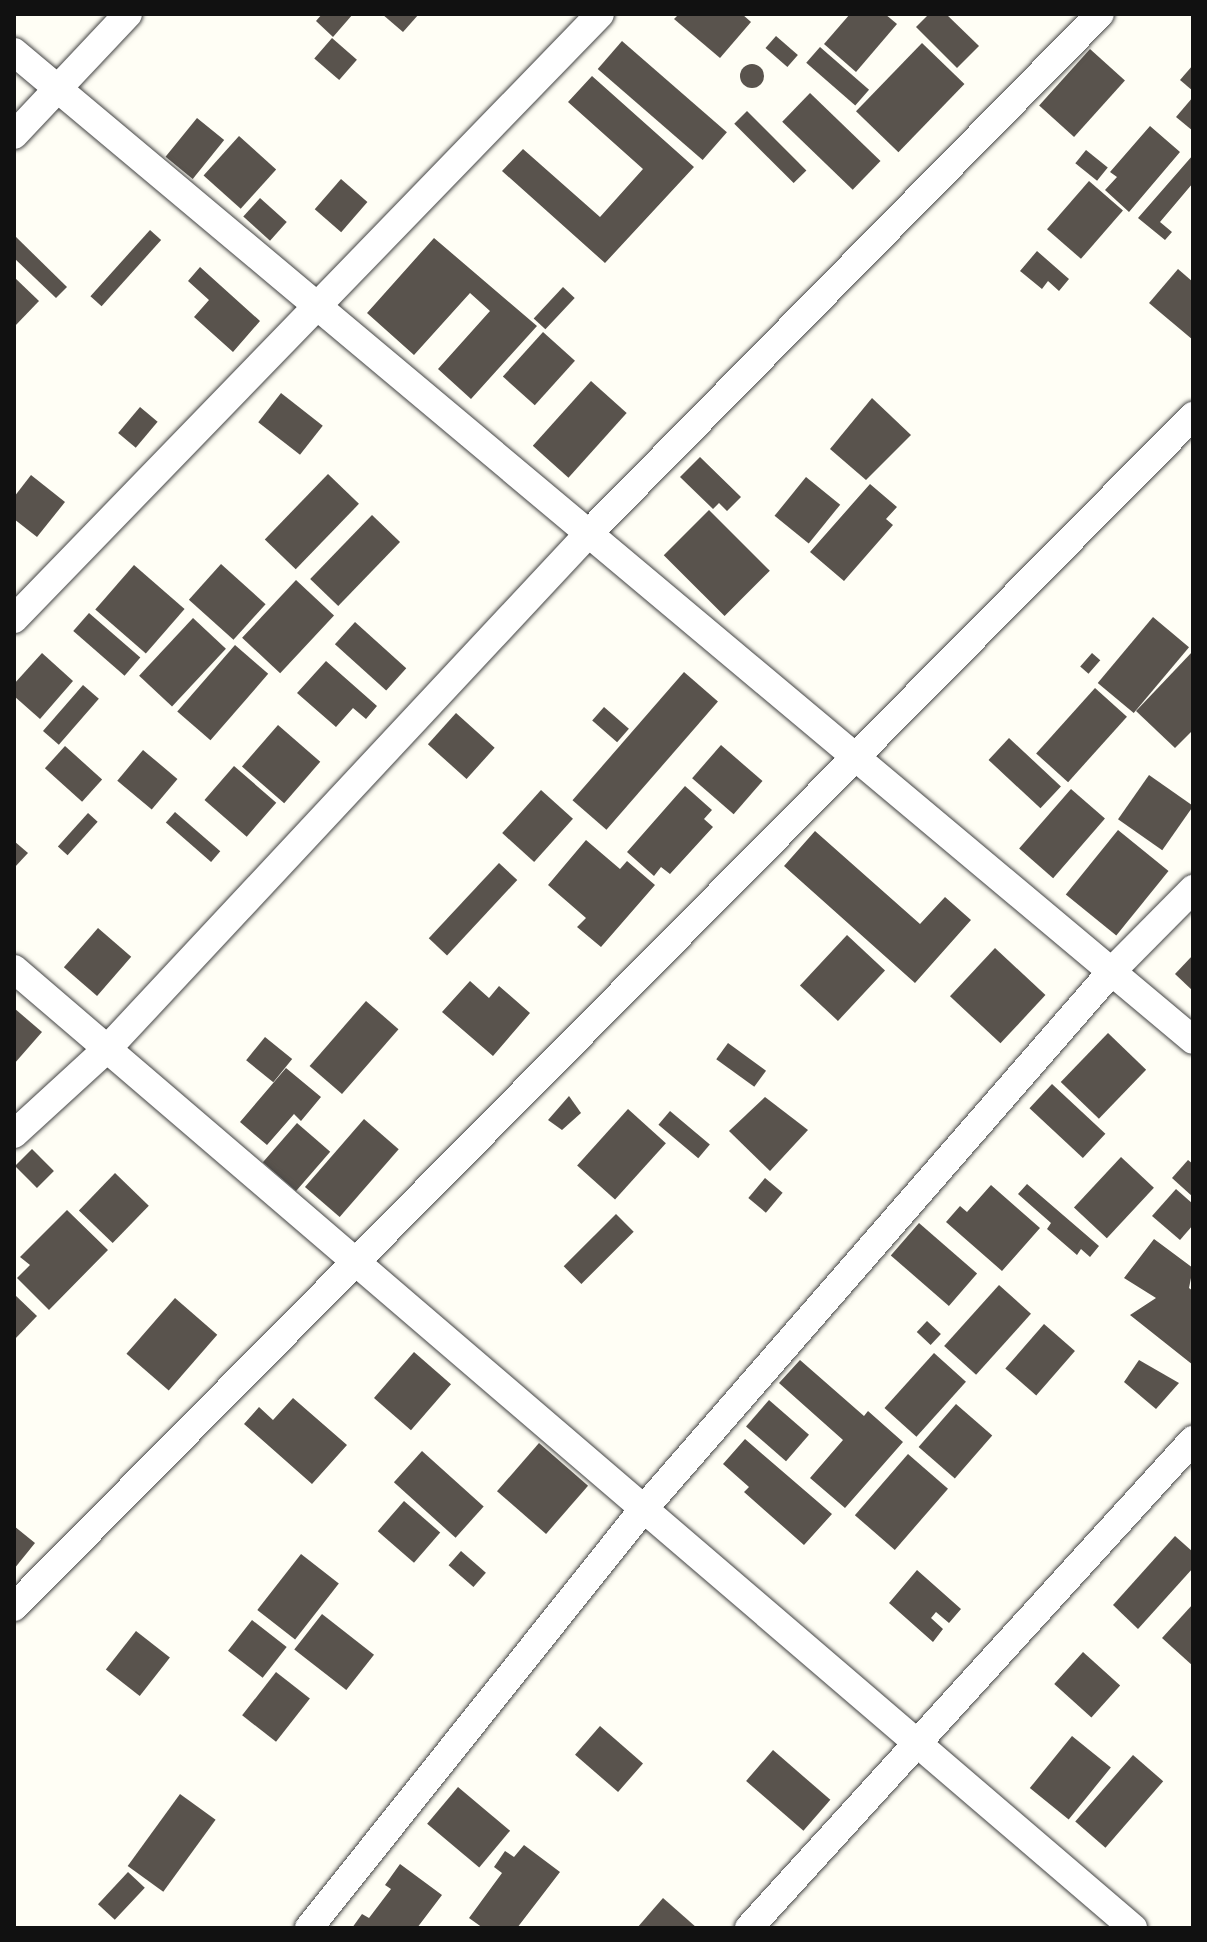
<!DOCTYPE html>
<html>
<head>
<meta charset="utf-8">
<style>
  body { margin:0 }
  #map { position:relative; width:1207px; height:1942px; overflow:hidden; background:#fffef5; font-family:Spectral,serif }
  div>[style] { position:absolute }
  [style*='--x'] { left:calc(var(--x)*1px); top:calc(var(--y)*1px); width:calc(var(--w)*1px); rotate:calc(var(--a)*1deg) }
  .building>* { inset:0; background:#59534d; transform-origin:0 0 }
  .round { border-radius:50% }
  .roads { filter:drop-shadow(0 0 2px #444) drop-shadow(0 0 2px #444) }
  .minor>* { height:28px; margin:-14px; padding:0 14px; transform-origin:14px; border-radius:14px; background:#fff }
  span { translate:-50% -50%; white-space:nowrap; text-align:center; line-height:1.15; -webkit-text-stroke:8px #fff; paint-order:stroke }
  .frame { position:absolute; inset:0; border:16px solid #111; pointer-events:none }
</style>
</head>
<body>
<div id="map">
  <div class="building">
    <div style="clip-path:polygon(322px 14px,353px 14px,333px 37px,316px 21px)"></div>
    <div style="clip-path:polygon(382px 14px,419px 14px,403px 32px)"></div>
    <div style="clip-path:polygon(679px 14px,742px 14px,751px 22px,720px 58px,674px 19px)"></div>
    <div style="clip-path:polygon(850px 14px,885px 14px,897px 24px,856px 72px,824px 44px)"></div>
    <div style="clip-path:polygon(929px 14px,946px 14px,979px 46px,957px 68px,916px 27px)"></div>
    <div style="left:776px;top:36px;width:29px;height:16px;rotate:41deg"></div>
    <div style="left:332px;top:38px;width:33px;height:27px;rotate:41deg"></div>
    <div style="left:622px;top:41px;width:139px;height:37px;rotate:41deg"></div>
    <div style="left:922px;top:43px;width:59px;height:95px;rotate:44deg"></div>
    <div style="left:820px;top:47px;width:65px;height:21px;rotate:41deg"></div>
    <div style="left:1090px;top:49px;width:47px;height:76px;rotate:42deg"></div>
    <div class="round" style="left:740px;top:64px;width:24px;height:24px"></div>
    <div style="clip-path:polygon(1193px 65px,1193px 91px,1180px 80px)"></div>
    <div style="clip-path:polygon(592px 76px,694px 167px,605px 263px,502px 171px,523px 149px,600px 217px,643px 169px,568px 102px)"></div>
    <div style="left:810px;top:93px;width:98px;height:40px;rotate:44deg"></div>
    <div style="clip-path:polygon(1193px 97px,1193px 131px,1176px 117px)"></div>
    <div style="left:747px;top:111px;width:84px;height:18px;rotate:45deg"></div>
    <div style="left:197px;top:118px;width:35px;height:50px;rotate:39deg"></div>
    <div style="clip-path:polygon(1150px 126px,1180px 152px,1129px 212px,1105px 190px,1117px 177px,1110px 172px)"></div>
    <div style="left:239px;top:136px;width:50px;height:53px;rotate:42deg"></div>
    <div style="left:1086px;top:150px;width:28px;height:17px;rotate:39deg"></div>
    <div style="clip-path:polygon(1193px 155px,1193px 183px,1160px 222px,1172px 232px,1165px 240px,1138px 218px)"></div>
    <div style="left:341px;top:179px;width:35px;height:40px;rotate:41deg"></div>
    <div style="left:1089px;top:181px;width:45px;height:64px;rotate:41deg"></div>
    <div style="left:260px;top:198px;width:36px;height:25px;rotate:42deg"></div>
    <div style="left:150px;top:230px;width:15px;height:89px;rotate:42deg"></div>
    <div style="clip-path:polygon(14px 235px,67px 287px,56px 298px,14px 258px)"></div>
    <div style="clip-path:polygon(434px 238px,537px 326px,471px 399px,438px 369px,490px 311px,470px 293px,414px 355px,367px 313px)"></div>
    <div style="clip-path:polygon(1037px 251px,1069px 279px,1059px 291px,1048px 281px,1042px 289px,1020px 271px)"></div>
    <div style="clip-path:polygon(200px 267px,260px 321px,233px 352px,194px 317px,209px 300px,188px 281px)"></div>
    <div style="clip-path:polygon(1178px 269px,1193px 282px,1193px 340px,1149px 303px)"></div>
    <div style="clip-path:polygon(14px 277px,39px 301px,14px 327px)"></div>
    <div style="left:563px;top:287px;width:16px;height:43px;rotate:43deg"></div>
    <div style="left:543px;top:332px;width:43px;height:60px;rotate:42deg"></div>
    <div style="left:591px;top:381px;width:48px;height:87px;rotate:42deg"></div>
    <div style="left:281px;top:393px;width:53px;height:37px;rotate:38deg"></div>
    <div style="clip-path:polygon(872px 398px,911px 435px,866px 480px,830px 449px)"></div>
    <div style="left:140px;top:407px;width:23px;height:34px;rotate:40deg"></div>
    <div style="clip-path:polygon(700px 457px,741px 497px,727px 511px,719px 503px,713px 509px,680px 477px)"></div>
    <div style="left:328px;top:474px;width:43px;height:91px;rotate:44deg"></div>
    <div style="clip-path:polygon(31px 475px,65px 502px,37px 537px,14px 519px,14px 497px)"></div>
    <div style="left:806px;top:477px;width:44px;height:50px;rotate:39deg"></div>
    <div style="clip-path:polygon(870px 484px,897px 507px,886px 519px,893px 525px,844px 581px,810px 552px)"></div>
    <div style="left:709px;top:510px;width:86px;height:64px;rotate:45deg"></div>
    <div style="left:372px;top:515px;width:39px;height:89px;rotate:44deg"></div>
    <div style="left:221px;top:564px;width:60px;height:48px;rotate:42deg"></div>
    <div style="left:134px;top:565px;width:67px;height:59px;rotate:41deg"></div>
    <div style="left:296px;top:580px;width:52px;height:79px;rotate:43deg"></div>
    <div style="left:89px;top:613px;width:68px;height:24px;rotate:41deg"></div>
    <div style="left:1153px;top:617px;width:47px;height:86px;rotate:40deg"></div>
    <div style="left:193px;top:618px;width:45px;height:79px;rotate:43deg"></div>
    <div style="left:355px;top:622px;width:69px;height:30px;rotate:42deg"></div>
    <div style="left:235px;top:645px;width:44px;height:88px;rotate:41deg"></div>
    <div style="clip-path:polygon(1193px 651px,1193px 730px,1175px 748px,1136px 711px)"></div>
    <div style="clip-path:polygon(42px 653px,73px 681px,40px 719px,14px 696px,14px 684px)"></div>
    <div style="left:1092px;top:653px;width:11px;height:18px;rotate:41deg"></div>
    <div style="clip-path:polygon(326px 661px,377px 706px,366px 719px,353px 708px,336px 727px,297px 693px)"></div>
    <div style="left:684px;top:672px;width:45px;height:170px;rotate:41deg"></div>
    <div style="left:83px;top:685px;width:21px;height:61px;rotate:41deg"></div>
    <div style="left:1095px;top:688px;width:43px;height:88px;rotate:42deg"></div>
    <div style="left:604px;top:707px;width:33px;height:18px;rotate:41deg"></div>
    <div style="left:456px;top:713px;width:52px;height:42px;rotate:42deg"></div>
    <div style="left:278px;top:725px;width:56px;height:55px;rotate:41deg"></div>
    <div style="left:1009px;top:738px;width:71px;height:30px;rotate:43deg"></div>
    <div style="left:721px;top:745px;width:55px;height:44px;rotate:41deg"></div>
    <div style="left:65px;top:746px;width:50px;height:30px;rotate:42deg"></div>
    <div style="left:143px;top:750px;width:45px;height:40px;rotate:40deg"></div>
    <div style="left:234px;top:766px;width:56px;height:45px;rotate:41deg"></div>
    <div style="left:1149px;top:775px;width:54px;height:54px;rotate:35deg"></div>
    <div style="clip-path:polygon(685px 786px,712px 810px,704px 819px,713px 827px,670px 874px,661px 867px,654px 876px,627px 852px)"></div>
    <div style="left:1071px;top:789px;width:45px;height:79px;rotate:41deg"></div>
    <div style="left:541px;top:790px;width:43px;height:58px;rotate:42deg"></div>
    <div style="left:175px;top:812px;width:60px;height:14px;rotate:41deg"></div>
    <div style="left:88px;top:813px;width:13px;height:45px;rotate:42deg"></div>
    <div style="left:1118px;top:830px;width:65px;height:83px;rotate:39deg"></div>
    <div style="clip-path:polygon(815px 831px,920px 924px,945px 897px,971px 920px,915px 983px,784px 866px)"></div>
    <div style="clip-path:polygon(586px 840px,620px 869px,627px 861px,655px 885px,601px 947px,577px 927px,586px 918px,548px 885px)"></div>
    <div style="clip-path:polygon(14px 841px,28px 853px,14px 868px)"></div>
    <div style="left:499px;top:863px;width:25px;height:103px;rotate:43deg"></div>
    <div style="left:98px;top:928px;width:44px;height:52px;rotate:41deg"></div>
    <div style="left:847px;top:935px;width:52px;height:69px;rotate:43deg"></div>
    <div style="left:995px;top:948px;width:69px;height:66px;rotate:43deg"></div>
    <div style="clip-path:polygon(1193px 955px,1193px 991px,1175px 974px)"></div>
    <div style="clip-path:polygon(470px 981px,489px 998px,499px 986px,530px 1013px,493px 1056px,442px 1012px)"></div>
    <div style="left:366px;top:1001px;width:43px;height:86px;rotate:41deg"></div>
    <div style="clip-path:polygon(14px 1008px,42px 1032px,14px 1064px)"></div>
    <div style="left:1108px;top:1033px;width:53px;height:68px;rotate:44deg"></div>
    <div style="left:265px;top:1037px;width:35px;height:30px;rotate:39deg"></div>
    <div style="left:728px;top:1043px;width:47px;height:20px;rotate:36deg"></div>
    <div style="clip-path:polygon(286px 1068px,321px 1097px,301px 1121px,294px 1114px,267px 1145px,240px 1122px)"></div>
    <div style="left:1052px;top:1084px;width:73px;height:33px;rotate:43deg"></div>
    <div style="clip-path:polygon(569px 1096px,581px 1113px,562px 1130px,548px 1120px)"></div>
    <div style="clip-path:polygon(765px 1097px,808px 1130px,770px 1171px,729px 1131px)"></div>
    <div style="left:628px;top:1109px;width:51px;height:76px;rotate:42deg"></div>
    <div style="left:670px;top:1111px;width:52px;height:18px;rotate:40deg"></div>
    <div style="left:364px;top:1119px;width:46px;height:90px;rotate:41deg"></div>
    <div style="left:297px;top:1123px;width:44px;height:52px;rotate:41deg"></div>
    <div style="left:32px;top:1149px;width:31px;height:24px;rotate:45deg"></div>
    <div style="left:1121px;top:1157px;width:45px;height:69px;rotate:43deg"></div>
    <div style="clip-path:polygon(1188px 1160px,1193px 1164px,1193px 1197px,1172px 1178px)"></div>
    <div style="left:115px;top:1173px;width:47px;height:52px;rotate:44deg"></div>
    <div style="left:765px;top:1178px;width:23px;height:26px;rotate:40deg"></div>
    <div style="clip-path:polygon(1027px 1184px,1099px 1246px,1090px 1257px,1081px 1249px,1077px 1255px,1047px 1229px,1051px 1223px,1018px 1194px)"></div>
    <div style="clip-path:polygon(991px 1185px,1040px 1228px,1002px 1271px,946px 1222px,960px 1206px,967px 1212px)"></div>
    <div style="clip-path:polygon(1176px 1189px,1193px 1204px,1193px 1225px,1180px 1240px,1152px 1216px)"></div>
    <div style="clip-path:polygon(67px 1210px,108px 1250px,49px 1310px,17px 1278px,30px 1265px,20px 1257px)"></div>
    <div style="left:616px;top:1214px;width:25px;height:74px;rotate:45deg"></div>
    <div style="left:919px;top:1223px;width:77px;height:43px;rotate:41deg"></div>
    <div style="clip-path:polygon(1154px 1239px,1193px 1268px,1189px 1288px,1193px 1291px,1193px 1365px,1130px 1315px,1156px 1298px,1124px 1278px)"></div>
    <div style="left:999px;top:1285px;width:43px;height:82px;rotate:42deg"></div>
    <div style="clip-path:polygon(14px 1294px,37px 1316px,14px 1340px)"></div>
    <div style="left:175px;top:1298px;width:56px;height:74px;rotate:41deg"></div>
    <div style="left:927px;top:1321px;width:19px;height:15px;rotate:43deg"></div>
    <div style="left:1044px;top:1324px;width:41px;height:59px;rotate:41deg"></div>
    <div style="left:414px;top:1352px;width:49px;height:61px;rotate:41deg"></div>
    <div style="left:934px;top:1353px;width:43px;height:74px;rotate:42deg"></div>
    <div style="clip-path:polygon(800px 1360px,864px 1416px,868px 1411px,903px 1442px,845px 1508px,810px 1478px,843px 1440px,779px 1383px)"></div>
    <div style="clip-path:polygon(1139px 1360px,1179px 1383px,1156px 1409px,1124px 1382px)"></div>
    <div style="clip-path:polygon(293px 1398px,347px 1445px,312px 1484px,244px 1424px,259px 1407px,273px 1420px)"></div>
    <div style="left:769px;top:1400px;width:53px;height:35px;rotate:41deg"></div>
    <div style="left:956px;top:1404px;width:48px;height:57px;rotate:41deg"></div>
    <div style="clip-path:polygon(745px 1439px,832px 1514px,804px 1545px,744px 1492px,749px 1487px,723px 1464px)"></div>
    <div style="left:539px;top:1443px;width:65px;height:64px;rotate:41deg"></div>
    <div style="left:422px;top:1451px;width:83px;height:42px;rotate:42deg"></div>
    <div style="left:908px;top:1454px;width:53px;height:81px;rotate:41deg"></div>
    <div style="left:404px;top:1501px;width:48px;height:40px;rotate:41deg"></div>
    <div style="clip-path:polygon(14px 1526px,35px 1543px,14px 1569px)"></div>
    <div style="clip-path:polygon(1175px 1536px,1193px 1552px,1193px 1568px,1138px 1629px,1113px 1605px)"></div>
    <div style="left:461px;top:1551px;width:33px;height:19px;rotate:41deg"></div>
    <div style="left:301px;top:1554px;width:48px;height:71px;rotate:38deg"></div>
    <div style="clip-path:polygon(917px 1570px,961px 1609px,949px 1623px,936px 1612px,931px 1618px,943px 1629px,933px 1642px,889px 1603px)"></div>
    <div style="clip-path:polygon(1193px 1604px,1193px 1666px,1162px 1638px)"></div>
    <div style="left:322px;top:1614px;width:66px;height:45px;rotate:38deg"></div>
    <div style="left:252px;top:1620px;width:44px;height:39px;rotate:38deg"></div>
    <div style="left:136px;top:1631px;width:43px;height:49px;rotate:38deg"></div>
    <div style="left:1083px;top:1652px;width:50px;height:43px;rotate:42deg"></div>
    <div style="left:276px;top:1672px;width:43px;height:55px;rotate:38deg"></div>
    <div style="left:600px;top:1726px;width:57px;height:38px;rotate:41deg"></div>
    <div style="left:1072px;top:1736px;width:50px;height:67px;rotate:39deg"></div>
    <div style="left:773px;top:1750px;width:76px;height:41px;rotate:41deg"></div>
    <div style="left:1133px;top:1755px;width:40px;height:88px;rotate:41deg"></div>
    <div style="left:458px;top:1787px;width:68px;height:48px;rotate:40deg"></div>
    <div style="left:180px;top:1794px;width:44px;height:89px;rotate:36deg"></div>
    <div style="clip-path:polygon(524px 1845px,560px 1872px,517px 1928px,483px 1928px,469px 1918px,502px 1873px,494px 1867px,505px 1851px,514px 1857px)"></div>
    <div style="clip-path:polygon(400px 1864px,442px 1895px,417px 1928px,352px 1928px,362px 1914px,369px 1918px,391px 1889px,385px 1885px)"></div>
    <div style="left:128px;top:1872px;width:23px;height:44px;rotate:43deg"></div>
    <div style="clip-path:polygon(663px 1898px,697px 1928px,637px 1928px)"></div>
  </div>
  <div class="roads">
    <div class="minor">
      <div style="--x:14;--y:52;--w:1538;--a:39.96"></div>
      <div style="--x:14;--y:135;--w:166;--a:-46.7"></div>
      <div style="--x:14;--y:619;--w:842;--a:-45.91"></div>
      <div style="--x:14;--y:969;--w:1474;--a:40.6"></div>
      <div style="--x:14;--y:1134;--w:129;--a:-42.5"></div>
      <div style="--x:109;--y:1047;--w:703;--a:-46.96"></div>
      <div style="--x:589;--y:533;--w:728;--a:-45.45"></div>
      <div style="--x:14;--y:1607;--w:1676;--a:-45.29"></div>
      <div style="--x:309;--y:1928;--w:532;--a:-51.41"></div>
      <div style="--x:641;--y:1512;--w:716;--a:-48.96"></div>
      <div style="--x:1111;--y:972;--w:117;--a:-45.3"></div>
      <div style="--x:749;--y:1928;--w:660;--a:-47.7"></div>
    </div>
  </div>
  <div class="frame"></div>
</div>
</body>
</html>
